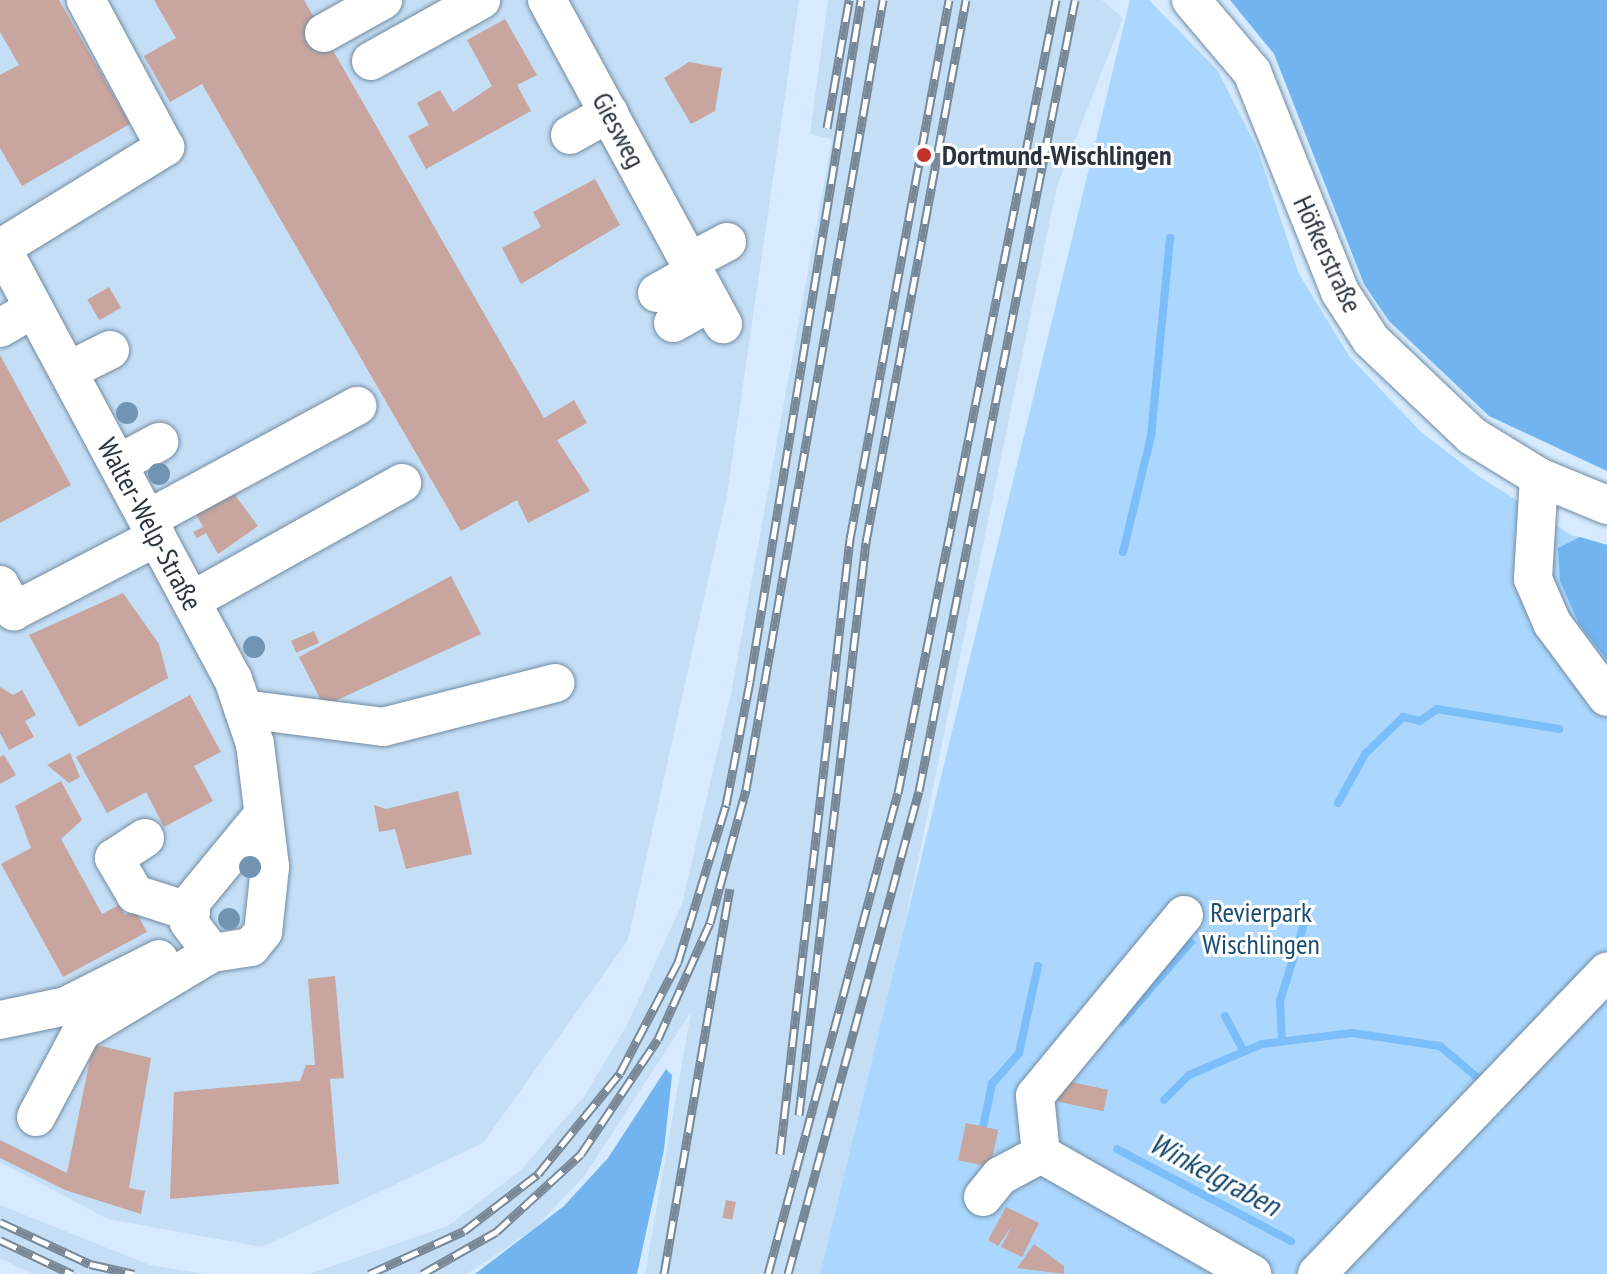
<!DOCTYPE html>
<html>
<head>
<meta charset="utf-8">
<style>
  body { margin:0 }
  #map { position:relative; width:1607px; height:1274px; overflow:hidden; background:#d6ebff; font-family:"PT Sans Narrow",sans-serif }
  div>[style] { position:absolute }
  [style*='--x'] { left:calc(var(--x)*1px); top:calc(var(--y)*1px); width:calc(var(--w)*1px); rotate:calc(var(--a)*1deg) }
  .built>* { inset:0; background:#c4def5 }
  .green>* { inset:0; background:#abd7fe }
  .forest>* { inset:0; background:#71b4ef }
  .water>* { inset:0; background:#7bbef9; transform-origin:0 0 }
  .stream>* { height:8px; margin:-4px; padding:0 4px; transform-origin:4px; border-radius:4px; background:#7bbef9 }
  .building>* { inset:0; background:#c9a59f; transform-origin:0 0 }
  .roads { filter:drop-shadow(0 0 2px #728ba1) drop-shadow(0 0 2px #728ba1) }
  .minor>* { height:38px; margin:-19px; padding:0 19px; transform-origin:19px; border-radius:19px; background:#fff }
  .rail>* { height:9px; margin-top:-4.5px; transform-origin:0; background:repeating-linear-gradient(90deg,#fff 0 18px,#798897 0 36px); box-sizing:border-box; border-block:2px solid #798897 }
  .trees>* { width:22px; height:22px; margin:-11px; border-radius:50%; background:#7094b2 }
  .dots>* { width:22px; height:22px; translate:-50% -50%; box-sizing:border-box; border:4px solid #fff; border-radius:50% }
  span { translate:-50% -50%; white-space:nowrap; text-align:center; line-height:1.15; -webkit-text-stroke:6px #fff; paint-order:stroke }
  .street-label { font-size:28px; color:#2a343e }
  .poi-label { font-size:28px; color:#2a343e; font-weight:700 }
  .left { translate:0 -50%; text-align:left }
  .park-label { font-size:28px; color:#1c4d73 }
  .water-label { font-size:30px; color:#13456b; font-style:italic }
</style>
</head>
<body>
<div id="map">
  <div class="built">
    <div style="clip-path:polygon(0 0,799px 0,727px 495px,628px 940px,483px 1143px,262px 1247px,108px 1219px,0 1162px)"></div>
    <div style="clip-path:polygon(828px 0,1102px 0,1123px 18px,1057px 186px,901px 943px,820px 1274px,645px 1274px,691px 1012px,585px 1175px,535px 1228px,467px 1274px,309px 1274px,448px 1226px,522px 1169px,585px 1095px,627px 1025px,682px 904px,732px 689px,832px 139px,810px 134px)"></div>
    <div style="clip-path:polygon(0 1205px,150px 1265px,204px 1274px,33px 1274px,0 1258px)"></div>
  </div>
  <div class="green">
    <div style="clip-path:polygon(1130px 0,1149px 0,1218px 71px,1257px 148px,1299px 274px,1349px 356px,1421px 432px,1477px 475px,1571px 535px,1607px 545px,1607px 1274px,820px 1274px)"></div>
  </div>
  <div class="forest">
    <div style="clip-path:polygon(1230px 0,1607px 0,1607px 471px,1489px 416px,1389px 321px,1364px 284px,1274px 54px)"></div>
    <div style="clip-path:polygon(1580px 537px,1607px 545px,1607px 660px,1579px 624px,1560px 581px,1558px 548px)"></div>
    <div style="clip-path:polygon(666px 1069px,672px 1075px,664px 1150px,637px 1274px,475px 1274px,564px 1206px,608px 1158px)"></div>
  </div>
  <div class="water">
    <div style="left:1181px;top:929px;width:20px;height:113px;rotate:41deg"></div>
  </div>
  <div class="stream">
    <div style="--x:1123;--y:552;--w:119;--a:-76.4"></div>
    <div style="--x:1151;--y:436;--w:199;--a:-84.5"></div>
    <div style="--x:1338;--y:803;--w:56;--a:-61.1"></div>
    <div style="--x:1365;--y:754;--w:53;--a:-44.2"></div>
    <div style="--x:1403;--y:717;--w:17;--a:13"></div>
    <div style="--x:1420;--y:721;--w:21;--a:-35"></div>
    <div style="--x:1437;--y:709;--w:124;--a:9.3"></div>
    <div style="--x:1225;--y:1016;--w:40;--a:62"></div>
    <div style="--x:1282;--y:1040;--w:39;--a:-93"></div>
    <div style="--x:1280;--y:1001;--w:81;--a:-72.7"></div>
    <div style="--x:1164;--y:1100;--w:35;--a:-45"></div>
    <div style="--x:1189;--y:1075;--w:79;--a:-23"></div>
    <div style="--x:1262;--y:1044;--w:91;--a:-7"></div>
    <div style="--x:1352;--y:1033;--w:89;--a:8.4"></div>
    <div style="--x:1440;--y:1046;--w:60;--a:40.3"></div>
    <div style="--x:983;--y:1127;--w:44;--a:-78.2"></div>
    <div style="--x:992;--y:1084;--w:41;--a:-48.9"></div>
    <div style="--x:1019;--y:1053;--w:89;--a:-77.7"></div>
    <div style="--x:1117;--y:1149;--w:197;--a:27.9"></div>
  </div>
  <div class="building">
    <div style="clip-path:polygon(0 0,59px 0,130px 124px,22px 186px,0 148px,0 75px,19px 65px,0 32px)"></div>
    <div style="clip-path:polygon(154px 0,304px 0,544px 418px,574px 400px,587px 423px,557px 440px,590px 491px,528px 523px,517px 500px,461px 531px,202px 84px,170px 102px,144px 56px,176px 38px)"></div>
    <div style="clip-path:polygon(505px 19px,537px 75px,517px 85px,531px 111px,426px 169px,408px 136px,429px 125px,417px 103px,440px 90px,453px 112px,492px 86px,467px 40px)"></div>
    <div style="clip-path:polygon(689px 62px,722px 68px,715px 111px,691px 124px,664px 78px)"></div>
    <div style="clip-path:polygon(595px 179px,620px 225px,521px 284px,502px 248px,541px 227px,533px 212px)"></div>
    <div style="left:109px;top:287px;width:24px;height:25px;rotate:60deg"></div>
    <div style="clip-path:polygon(0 355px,71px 485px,0 523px)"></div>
    <div style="clip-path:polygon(234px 494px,258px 526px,218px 554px,206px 533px,197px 538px,193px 532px,203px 527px,196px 514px)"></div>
    <div style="clip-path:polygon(451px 576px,481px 634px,324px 706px,299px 657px)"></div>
    <div style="clip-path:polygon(123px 593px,159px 644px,168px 678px,79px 727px,29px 635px)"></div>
    <div style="left:314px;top:631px;width:13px;height:25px;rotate:67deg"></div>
    <div style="clip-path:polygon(0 687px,13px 695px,22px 690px,36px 715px,25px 721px,34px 737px,9px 750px,0 733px)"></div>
    <div style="clip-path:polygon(190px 695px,221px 752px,194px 766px,213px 801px,164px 827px,146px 792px,107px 813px,76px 757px)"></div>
    <div style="clip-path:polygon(70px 753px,80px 777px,69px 783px,47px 765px)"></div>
    <div style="clip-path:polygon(4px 755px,16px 775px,0 784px,0 757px)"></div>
    <div style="clip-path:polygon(61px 781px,82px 820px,61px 839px,102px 914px,119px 905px,125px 915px,135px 910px,147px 932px,63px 977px,1px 864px,31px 848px,15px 806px)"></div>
    <div style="clip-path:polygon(458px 791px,472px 854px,406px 869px,395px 829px,379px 832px,374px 805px,386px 809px)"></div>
    <div style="clip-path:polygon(335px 976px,344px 1078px,330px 1079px,339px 1184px,170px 1199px,174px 1092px,300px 1081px,306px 1065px,315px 1065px,308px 979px)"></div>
    <div style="clip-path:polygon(93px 1044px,151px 1058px,129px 1188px,145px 1191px,141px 1214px,65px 1190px,0 1158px,0 1140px,67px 1173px)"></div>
    <div style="left:1062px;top:1080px;width:47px;height:22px;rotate:12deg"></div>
    <div style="left:966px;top:1123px;width:33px;height:38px;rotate:12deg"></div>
    <div style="left:726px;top:1200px;width:10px;height:18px;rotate:11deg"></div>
    <div style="clip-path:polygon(1006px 1207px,1039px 1223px,1022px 1257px,1001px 1247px,1012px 1226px,998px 1246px,988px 1240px)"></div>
    <div style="clip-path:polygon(1034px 1244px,1064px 1266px,1064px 1274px,1017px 1268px)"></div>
  </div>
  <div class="roads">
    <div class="minor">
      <div style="--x:547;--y:0;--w:369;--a:61.5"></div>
      <div style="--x:1191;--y:0;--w:94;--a:49.7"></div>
      <div style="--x:1252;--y:72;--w:237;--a:68.2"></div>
      <div style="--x:1340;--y:292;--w:57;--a:57.1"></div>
      <div style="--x:1371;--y:340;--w:139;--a:43.5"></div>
      <div style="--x:1472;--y:436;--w:79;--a:31.5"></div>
      <div style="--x:1539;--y:477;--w:74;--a:22.4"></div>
      <div style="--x:324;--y:33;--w:68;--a:-29.2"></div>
      <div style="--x:371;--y:61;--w:126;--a:-29"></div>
      <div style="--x:570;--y:135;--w:45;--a:-29.4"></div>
      <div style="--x:0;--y:245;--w:493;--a:61.8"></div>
      <div style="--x:233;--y:679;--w:69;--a:71.3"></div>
      <div style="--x:255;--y:744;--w:124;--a:83"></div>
      <div style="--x:270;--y:867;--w:65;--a:96.1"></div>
      <div style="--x:263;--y:932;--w:19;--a:129"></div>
      <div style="--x:251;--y:947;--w:39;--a:171"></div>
      <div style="--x:212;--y:953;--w:39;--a:-127"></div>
      <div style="--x:189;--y:922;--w:21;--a:-82"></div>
      <div style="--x:192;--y:901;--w:112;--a:-50.5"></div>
      <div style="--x:1;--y:248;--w:193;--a:-31.6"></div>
      <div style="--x:165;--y:147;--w:167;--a:-118.3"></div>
      <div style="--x:689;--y:262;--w:43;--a:-27.8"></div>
      <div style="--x:657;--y:293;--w:43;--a:-29.6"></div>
      <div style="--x:673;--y:323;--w:43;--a:-28.9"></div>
      <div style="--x:0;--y:328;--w:39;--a:-30"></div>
      <div style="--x:68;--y:371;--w:47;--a:-26.6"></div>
      <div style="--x:118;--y:464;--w:47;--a:-28.2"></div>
      <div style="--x:1539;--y:477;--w:102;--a:93.4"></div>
      <div style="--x:1533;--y:579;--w:48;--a:66.6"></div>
      <div style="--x:1552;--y:623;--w:92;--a:53.4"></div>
      <div style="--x:148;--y:519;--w:238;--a:-28.4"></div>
      <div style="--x:0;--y:585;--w:30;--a:62"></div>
      <div style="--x:14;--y:611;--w:161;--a:-27.4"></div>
      <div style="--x:191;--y:601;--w:242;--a:-29.2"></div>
      <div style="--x:243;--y:709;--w:141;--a:7.3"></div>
      <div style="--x:383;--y:727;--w:178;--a:-14.3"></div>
      <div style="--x:145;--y:838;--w:37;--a:147"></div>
      <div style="--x:114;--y:858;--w:42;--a:59.7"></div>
      <div style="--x:135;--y:894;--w:59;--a:17.8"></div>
      <div style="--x:1184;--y:915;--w:234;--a:129.5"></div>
      <div style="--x:1035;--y:1096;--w:58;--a:84.1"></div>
      <div style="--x:1041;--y:1154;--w:243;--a:29.6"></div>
      <div style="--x:0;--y:1020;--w:67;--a:-12"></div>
      <div style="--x:66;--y:1006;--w:104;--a:-26.8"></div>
      <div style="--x:36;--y:1117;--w:98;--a:-61.9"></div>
      <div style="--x:82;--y:1031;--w:152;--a:-31"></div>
      <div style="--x:983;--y:1197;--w:27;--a:-51"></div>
      <div style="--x:1000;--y:1176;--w:47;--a:-28.2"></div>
      <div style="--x:1317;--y:1274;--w:419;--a:-46.2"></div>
    </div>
  </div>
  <div class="rail">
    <div style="--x:827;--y:128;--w:130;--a:-80.2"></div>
    <div style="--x:799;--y:1115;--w:577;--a:-83.33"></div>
    <div style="--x:866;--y:542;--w:551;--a:-79.55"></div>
    <div style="--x:780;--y:1154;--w:619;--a:-83.51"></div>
    <div style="--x:850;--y:539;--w:548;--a:-79.59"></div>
    <div style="--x:0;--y:1222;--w:99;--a:25"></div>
    <div style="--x:90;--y:1264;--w:45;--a:12.8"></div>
    <div style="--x:0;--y:1240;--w:80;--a:25.3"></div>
    <div style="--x:369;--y:1274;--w:104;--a:-24.4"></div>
    <div style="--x:464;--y:1231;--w:93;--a:-37.6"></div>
    <div style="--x:538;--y:1174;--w:130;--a:-50.9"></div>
    <div style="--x:620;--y:1073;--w:125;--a:-62.4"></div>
    <div style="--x:678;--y:962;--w:164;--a:-73"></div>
    <div style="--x:726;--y:805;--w:126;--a:-79"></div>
    <div style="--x:750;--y:681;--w:690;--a:-80.74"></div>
    <div style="--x:422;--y:1274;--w:85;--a:-29.6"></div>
    <div style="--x:496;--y:1232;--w:115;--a:-42.5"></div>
    <div style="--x:581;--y:1154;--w:138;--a:-56.2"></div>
    <div style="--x:658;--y:1039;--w:127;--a:-65.9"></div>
    <div style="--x:710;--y:923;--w:138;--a:-74.9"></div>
    <div style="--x:746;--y:790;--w:802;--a:-80.16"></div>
    <div style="--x:664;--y:1274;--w:391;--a:-80.3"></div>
    <div style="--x:768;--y:1274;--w:498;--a:-74.9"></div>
    <div style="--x:898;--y:793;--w:809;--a:-78.73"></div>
    <div style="--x:788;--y:1274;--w:500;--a:-74.83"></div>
    <div style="--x:919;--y:791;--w:806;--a:-78.84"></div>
  </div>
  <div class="trees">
    <div style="left:127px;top:413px"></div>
    <div style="left:159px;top:474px"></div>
    <div style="left:254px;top:647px"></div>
    <div style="left:250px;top:867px"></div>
    <div style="left:229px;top:919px"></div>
  </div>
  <div class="dots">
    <div style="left:924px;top:155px;background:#c1332a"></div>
  </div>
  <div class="street-label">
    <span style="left:619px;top:130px;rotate:62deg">Giesweg</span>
    <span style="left:1328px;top:254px;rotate:65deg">Höfkerstraße</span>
    <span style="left:150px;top:524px;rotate:62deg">Walter-Welp-Straße</span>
  </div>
  <div class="poi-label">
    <span class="left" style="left:942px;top:155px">Dortmund-Wischlingen</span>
  </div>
  <div class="park-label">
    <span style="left:1261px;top:928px">Revierpark<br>Wischlingen</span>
  </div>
  <div class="water-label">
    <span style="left:1215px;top:1174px;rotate:28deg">Winkelgraben</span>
  </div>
</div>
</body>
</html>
